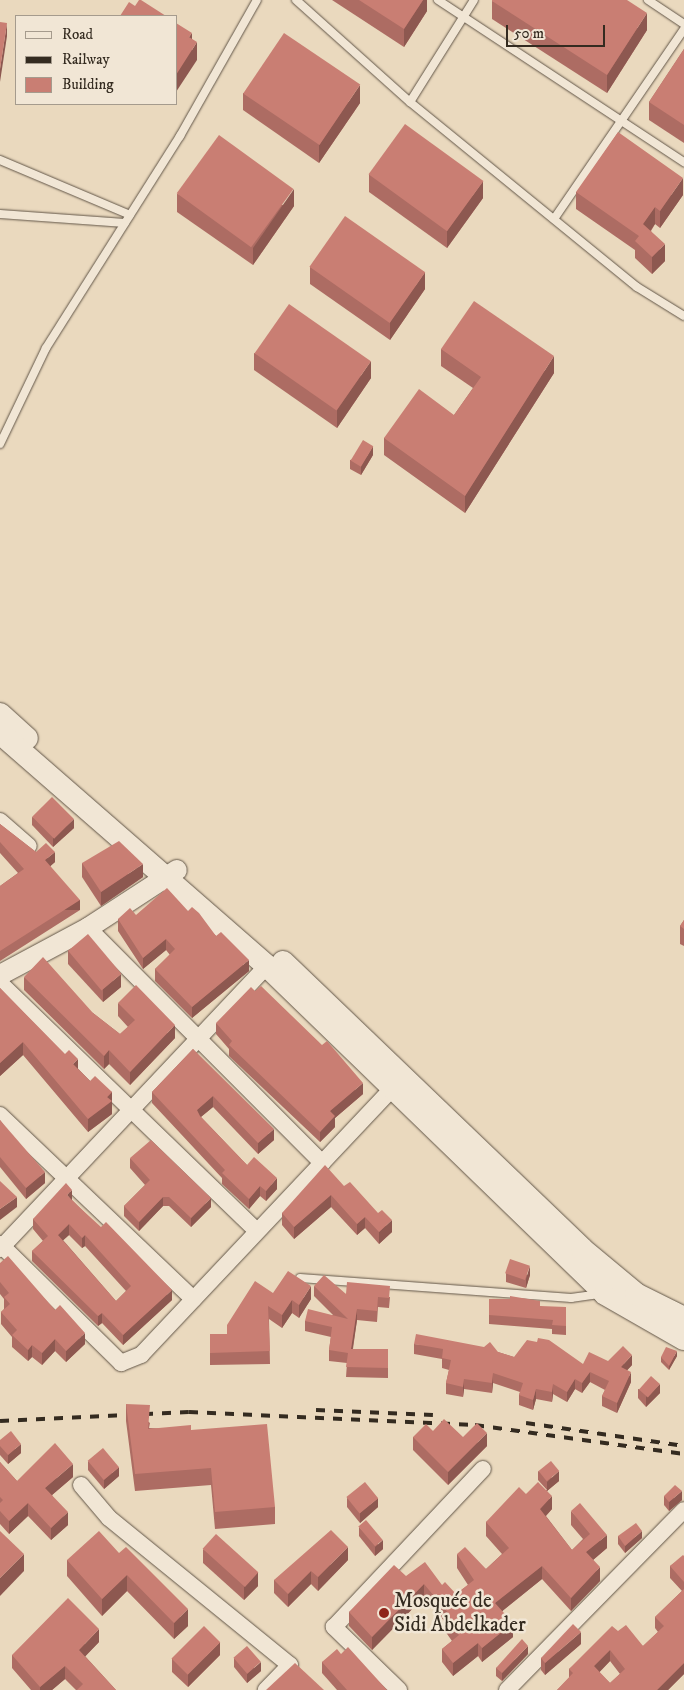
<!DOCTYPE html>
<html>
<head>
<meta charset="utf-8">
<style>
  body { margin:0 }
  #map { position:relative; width:684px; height:1690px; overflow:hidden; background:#ead9be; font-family:"IM FELL DW Pica",serif }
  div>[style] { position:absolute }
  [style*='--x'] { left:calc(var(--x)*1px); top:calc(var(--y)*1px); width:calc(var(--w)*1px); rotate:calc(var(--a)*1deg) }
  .roads { filter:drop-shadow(0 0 1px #625648) drop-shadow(0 0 1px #625648) }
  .service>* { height:8px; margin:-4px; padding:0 4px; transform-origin:4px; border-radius:4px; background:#f1e6d5 }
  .minor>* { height:16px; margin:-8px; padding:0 8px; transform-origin:8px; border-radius:8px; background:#f1e6d5 }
  .tertiary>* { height:20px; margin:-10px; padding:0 10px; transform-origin:10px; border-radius:10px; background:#f1e6d5 }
  .secondary>* { height:22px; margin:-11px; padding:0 11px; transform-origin:11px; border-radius:11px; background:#f1e6d5 }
  .rail>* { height:4px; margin-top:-2px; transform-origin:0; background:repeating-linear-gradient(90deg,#342b20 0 9px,transparent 0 18px) }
  .wall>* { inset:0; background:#ad6c63 }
  .shaded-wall>* { inset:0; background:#8d5850; transform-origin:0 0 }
  .building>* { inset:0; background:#c97e73; transform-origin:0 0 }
  .dots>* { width:14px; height:14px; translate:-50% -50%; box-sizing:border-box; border:2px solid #f1e6d5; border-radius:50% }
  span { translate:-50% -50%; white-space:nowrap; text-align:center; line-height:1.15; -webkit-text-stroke:5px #f1e6d5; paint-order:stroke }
  .poi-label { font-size:21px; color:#342b20 }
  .left { translate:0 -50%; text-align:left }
  .legend { position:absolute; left:15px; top:15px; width:162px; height:90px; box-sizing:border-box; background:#f1e6d5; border:1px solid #a59b8d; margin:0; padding:6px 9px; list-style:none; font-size:15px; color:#342b20 }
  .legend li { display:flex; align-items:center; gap:10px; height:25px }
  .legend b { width:25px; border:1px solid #a59b8d }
  .scale { position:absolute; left:506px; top:25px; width:99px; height:22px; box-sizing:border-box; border:2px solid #342b20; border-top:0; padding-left:6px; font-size:15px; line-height:18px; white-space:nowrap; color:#342b20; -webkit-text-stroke:4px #f1e6d5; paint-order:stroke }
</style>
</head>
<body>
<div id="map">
  <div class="roads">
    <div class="service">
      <div style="--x:296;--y:0;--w:153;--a:41.8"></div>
      <div style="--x:410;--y:102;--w:293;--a:39.2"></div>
      <div style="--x:637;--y:287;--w:55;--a:31.7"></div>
      <div style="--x:438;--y:0;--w:295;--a:33.4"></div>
      <div style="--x:648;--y:0;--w:43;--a:33.7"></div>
      <div style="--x:410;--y:102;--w:120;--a:-57.9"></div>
      <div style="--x:0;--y:160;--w:141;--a:22.9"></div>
      <div style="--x:0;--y:214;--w:125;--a:4.1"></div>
      <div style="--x:554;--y:219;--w:230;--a:-55.6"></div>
      <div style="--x:0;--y:444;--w:106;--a:-64.4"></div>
      <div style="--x:46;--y:348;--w:251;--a:-57.7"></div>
      <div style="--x:180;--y:136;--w:156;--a:-60.5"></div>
      <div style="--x:300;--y:1278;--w:272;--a:4.2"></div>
      <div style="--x:571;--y:1298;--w:28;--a:-8"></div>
    </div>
    <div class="minor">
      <div style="--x:0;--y:821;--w:38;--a:41"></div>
      <div style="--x:88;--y:928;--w:332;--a:45.1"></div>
      <div style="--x:0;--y:983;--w:357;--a:44"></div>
      <div style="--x:0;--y:1115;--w:267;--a:43.6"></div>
      <div style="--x:0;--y:1244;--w:170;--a:44.5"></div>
      <div style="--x:121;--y:1363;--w:22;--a:-22"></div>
      <div style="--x:141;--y:1355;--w:378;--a:-46.7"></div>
      <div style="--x:0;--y:1249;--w:389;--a:-46.7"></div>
      <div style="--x:81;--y:1485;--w:43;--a:49.7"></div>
      <div style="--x:109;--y:1518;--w:233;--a:39.1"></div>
      <div style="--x:290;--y:1665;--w:35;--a:134"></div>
      <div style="--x:399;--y:1690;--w:91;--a:-135.9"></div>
      <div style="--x:334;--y:1627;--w:217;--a:-46.7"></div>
      <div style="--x:507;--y:1690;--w:252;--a:-45.5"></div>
    </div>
    <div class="tertiary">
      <div style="--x:0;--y:975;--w:100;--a:-28.1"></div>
      <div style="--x:88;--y:928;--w:106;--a:-33.1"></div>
    </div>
    <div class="secondary">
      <div style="--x:0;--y:714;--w:36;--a:42"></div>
      <div style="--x:0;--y:733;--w:354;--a:41.1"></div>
      <div style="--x:267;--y:966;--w:471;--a:44.1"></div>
      <div style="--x:605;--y:1294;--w:91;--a:29.7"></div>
      <div style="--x:283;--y:962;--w:414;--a:43.8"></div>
      <div style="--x:582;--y:1249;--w:70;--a:39.8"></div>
      <div style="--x:636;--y:1294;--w:54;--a:26.6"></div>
    </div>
  </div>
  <div class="rail">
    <div style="--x:316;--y:1410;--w:117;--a:2.4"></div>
    <div style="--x:0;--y:1421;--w:189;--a:-2.7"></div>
    <div style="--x:189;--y:1412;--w:286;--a:2.6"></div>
    <div style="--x:475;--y:1425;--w:211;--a:7.9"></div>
    <div style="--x:526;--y:1423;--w:160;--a:8.3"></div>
  </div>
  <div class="wall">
    <div style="clip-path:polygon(332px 0,427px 0,427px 11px,404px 47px)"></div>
    <div style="clip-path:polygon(492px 1px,647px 30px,607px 93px,492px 19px)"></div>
    <div style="clip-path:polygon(684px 49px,684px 143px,649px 120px,649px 102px)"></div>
    <div style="clip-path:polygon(243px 93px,360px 103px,319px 163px,243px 110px)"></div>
    <div style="clip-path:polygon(369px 174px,483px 198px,447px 248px,369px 192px)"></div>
    <div style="clip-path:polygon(576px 192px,683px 195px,660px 228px,655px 224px,651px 231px,665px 261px,652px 274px,635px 258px,635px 250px,576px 209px)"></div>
    <div style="clip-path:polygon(177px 194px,294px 206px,253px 265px,177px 212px)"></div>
    <div style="clip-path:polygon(310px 267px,425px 289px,390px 340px,310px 284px)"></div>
    <div style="clip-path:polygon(441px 349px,554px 373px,465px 513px,384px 455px,384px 438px,454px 415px,473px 388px,441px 366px)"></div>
    <div style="clip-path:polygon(254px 353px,371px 378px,337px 428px,254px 370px)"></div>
    <div style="clip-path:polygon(373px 455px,361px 475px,350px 469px,350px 460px)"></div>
    <div style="clip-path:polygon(32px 817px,74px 828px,53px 847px,32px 825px)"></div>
    <div style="clip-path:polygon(0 824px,36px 852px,55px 862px,50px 866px,80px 910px,0 961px,0 886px,18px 873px,0 853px)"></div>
    <div style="clip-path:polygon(82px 863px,143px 877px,101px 906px,82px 877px)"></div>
    <div style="clip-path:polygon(188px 911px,216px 936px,249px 971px,192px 1018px,155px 981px,155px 969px,170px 955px,166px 950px,143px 969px,118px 931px,118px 919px,136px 915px)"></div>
    <div style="clip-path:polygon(684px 920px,684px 946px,680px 944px,680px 926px)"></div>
    <div style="clip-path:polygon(68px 950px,121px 987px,103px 1002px,68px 964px)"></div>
    <div style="clip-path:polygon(24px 977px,93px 1013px,120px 1034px,128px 1027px,118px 1016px,118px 1003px,175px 1038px,130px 1085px,109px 1064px,104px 1069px,24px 990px)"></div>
    <div style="clip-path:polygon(0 988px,90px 1081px,112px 1092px,112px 1114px,88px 1132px,23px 1055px,0 1076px)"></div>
    <div style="clip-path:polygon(216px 1023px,363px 1094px,335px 1118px,335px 1127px,320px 1142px,229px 1056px,229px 1049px,216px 1034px)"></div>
    <div style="clip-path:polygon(193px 1049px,274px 1140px,258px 1154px,213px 1107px,201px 1117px,247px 1165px,277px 1189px,266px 1201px,260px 1196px,249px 1209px,222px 1184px,222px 1178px,152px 1103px,152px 1092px)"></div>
    <div style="clip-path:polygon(0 1120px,45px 1183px,26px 1199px,0 1167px)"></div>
    <div style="clip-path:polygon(130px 1158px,211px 1207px,191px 1227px,169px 1206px,163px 1206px,139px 1231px,124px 1216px,124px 1206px,145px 1185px,130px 1168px)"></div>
    <div style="clip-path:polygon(344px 1186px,392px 1232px,379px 1244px,365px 1228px,357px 1235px,331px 1207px,294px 1239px,282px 1225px,282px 1213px)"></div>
    <div style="clip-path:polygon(evenodd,72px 1200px,172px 1300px,123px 1345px,102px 1323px,98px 1326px,32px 1261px,32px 1251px,43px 1241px,33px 1229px,33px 1219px,72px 1200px,69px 1235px,82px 1248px,85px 1246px,126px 1291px,116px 1301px,63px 1240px,69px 1235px)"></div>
    <div style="clip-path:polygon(0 1263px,85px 1344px,66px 1362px,55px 1351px,42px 1365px,32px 1357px,28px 1361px,12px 1347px,12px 1337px,1px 1324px,1px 1312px,4px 1309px,4px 1299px,0 1294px)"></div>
    <div style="clip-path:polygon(506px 1273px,530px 1275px,526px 1288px,506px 1282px)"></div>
    <div style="clip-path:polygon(314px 1286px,346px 1294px,390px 1297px,389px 1308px,378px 1307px,377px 1322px,357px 1320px,353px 1349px,388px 1349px,388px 1378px,346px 1377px,347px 1363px,329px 1361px,329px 1350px,331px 1337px,305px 1331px,305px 1321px,333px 1315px,314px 1296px)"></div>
    <div style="clip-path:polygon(273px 1293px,311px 1299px,299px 1318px,292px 1313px,282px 1328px,269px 1319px,270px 1364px,210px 1365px,210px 1334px,227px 1334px)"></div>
    <div style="clip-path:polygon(540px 1306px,566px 1316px,566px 1335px,552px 1334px,552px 1329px,489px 1324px,489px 1315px)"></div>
    <div style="clip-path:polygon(414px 1344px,498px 1352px,514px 1357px,583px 1364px,608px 1361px,632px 1365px,627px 1370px,631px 1382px,617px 1413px,602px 1406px,602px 1396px,605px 1390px,590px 1382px,582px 1393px,575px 1389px,567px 1402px,553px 1394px,552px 1402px,536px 1399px,533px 1410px,519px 1405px,519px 1395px,520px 1392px,493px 1383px,492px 1393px,464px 1389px,463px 1397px,446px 1394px,446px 1383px,449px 1370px,442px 1368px,442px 1359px,414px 1354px)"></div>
    <div style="clip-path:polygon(677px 1356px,669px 1370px,661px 1362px,661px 1357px)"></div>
    <div style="clip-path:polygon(638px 1389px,660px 1393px,646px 1407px,638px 1398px)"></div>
    <div style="clip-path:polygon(126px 1404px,150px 1423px,149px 1428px,191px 1430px,275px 1507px,275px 1524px,215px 1529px,211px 1485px,135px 1491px,126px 1421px)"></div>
    <div style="clip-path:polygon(413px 1437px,463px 1437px,487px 1446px,448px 1485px,413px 1450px)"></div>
    <div style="clip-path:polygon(0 1440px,21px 1453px,8px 1464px,0 1455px)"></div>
    <div style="clip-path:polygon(88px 1461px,119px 1476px,104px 1489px,88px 1470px)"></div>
    <div style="clip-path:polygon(0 1462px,17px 1481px,73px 1477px,52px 1495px,68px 1525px,51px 1540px,28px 1516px,9px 1534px,0 1524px)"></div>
    <div style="clip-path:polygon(538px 1471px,559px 1481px,547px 1491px,552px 1509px,546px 1516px,572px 1550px,583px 1539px,571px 1525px,571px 1511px,607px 1548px,593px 1560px,600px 1581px,571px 1611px,542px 1579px,502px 1611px,513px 1637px,482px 1662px,478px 1656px,453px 1676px,442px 1662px,442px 1649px,452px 1641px,445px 1631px,445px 1622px,424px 1597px,372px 1650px,349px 1626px,349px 1612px,406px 1576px,442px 1585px,456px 1594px,468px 1585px,457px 1568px,457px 1554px,486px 1569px,502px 1554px,486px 1536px,486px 1522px,526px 1494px,547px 1490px,538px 1480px)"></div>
    <div style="clip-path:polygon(664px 1496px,682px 1500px,669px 1511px,664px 1505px)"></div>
    <div style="clip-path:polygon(347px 1498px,378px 1507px,360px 1523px,347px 1507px)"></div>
    <div style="clip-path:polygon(359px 1527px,383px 1549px,375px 1556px,359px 1536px)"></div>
    <div style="clip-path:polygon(618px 1536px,642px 1538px,625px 1553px,618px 1544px)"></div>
    <div style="clip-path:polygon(203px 1549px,258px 1586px,244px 1600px,203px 1563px)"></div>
    <div style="clip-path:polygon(119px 1553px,188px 1626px,174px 1639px,127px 1591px,102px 1616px,67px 1576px,67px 1560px)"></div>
    <div style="clip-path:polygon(evenodd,684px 1556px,684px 1674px,668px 1690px,557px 1690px,569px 1678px,569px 1669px,618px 1631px,643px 1646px,658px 1632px,655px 1628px,655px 1617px,682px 1591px,670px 1578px,670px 1566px,684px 1556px,610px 1661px,620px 1674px,610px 1683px,599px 1672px,610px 1661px)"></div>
    <div style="clip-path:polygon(348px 1560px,318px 1591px,311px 1584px,288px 1607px,274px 1593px,274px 1580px)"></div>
    <div style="clip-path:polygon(99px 1642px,85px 1656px,116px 1690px,76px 1690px,65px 1679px,52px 1690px,31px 1690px,12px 1668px,12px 1655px)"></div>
    <div style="clip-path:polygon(581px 1644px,545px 1675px,541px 1670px,541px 1658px)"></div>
    <div style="clip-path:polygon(341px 1654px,387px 1690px,337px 1690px,322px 1673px,322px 1662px)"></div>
    <div style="clip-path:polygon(528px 1654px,502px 1681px,496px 1676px,496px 1668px)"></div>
    <div style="clip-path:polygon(220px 1655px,188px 1687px,172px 1672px,172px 1659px)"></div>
    <div style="clip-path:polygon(234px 1658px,261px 1671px,247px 1683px,234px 1667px)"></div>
  </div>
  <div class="shaded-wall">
    <div style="clip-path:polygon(423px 0,427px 0,427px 11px,404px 47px,404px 29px)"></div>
    <div style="clip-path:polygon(647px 13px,647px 30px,607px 93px,607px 75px)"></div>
    <div style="clip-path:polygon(7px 23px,7px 36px,0 82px,0 69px)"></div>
    <div style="clip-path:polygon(192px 33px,192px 50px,197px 42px,197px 60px,176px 92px,176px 75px,189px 37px)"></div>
    <div style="clip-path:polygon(360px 85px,360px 103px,319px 163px,319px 145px)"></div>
    <div style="clip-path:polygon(683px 178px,683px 195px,660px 228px,660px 211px)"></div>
    <div style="clip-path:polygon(483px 181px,483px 198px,447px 248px,447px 231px)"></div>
    <div style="clip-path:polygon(294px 189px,294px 206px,253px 265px,253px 248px)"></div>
    <div style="clip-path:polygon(655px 207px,655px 224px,643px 241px,643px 224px)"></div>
    <div style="clip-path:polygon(665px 244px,665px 261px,652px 274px,652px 257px)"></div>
    <div style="clip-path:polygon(425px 272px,425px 289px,390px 340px,390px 322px)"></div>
    <div style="clip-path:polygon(554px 356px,554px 373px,465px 513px,465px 496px)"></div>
    <div style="clip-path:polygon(371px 361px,371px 378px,337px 428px,337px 410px)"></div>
    <div style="clip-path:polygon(373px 446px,373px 455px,361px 475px,361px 466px)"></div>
    <div style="clip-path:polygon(74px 819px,74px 828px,53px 847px,53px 838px)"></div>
    <div style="clip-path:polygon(55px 852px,55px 862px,45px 871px,45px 860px)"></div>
    <div style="clip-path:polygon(143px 864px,143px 877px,101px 906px,101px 892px)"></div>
    <div style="left:80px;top:900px;width:10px;height:95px;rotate:90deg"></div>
    <div style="clip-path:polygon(166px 939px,166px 950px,143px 969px,143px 958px)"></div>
    <div style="clip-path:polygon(249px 960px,249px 971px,192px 1018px,192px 1007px)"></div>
    <div style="clip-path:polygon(121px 974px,121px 987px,103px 1002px,103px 989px)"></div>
    <div style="clip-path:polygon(175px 1025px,175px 1038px,130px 1085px,130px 1072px)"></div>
    <div style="clip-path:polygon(23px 1042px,23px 1055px,0 1076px,0 1063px)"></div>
    <div style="clip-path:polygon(109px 1050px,109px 1064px,104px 1069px,104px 1056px)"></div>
    <div style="clip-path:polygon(78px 1059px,78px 1072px,73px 1064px)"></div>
    <div style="clip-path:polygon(363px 1083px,363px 1094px,335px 1118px,335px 1127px,320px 1142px,320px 1132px,330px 1111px)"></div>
    <div style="clip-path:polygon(112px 1092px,112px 1114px,88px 1132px,88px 1119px)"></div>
    <div style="clip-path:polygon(213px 1096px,213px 1107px,197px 1120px,197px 1110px)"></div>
    <div style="clip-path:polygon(274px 1129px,274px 1140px,258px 1154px,258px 1143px)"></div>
    <div style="clip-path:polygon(45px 1172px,45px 1183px,26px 1199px,26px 1188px)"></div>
    <div style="clip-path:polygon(277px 1178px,277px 1189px,266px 1201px,266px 1191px)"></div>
    <div style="clip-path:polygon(260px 1186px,260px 1196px,249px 1209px,249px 1199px)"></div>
    <div style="clip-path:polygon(72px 1190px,72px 1201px,67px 1195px)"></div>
    <div style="clip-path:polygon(331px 1195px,331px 1207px,294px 1239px,294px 1227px)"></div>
    <div style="clip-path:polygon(17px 1197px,17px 1207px,0 1220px,0 1209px)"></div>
    <div style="clip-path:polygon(163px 1197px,163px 1206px,139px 1231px,139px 1222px)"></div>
    <div style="clip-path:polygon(211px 1198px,211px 1207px,191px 1227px,191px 1218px)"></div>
    <div style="clip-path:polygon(365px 1217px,365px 1228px,357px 1235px,357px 1224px)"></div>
    <div style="clip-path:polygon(392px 1220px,392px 1232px,379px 1244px,379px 1232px)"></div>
    <div style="clip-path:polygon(69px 1224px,69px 1235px,58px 1245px,58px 1235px)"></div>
    <div style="clip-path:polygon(85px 1235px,85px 1246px,82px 1248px,82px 1238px)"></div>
    <div style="clip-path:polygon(530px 1266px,530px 1275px,526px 1288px,526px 1279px)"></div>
    <div style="clip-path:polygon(311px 1286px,311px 1299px,299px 1318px,299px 1305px)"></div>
    <div style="clip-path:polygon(172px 1290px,172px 1300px,123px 1345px,123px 1335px)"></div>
    <div style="clip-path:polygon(292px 1300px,292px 1313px,282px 1328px,282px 1315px)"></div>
    <div style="clip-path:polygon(357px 1309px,357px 1320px,351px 1359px,351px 1349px)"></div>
    <div style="clip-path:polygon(102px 1313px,102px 1323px,98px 1326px,98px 1316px)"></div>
    <div style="clip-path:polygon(85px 1333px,85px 1344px,66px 1362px,66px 1351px)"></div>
    <div style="clip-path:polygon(55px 1339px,55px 1351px,42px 1365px,42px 1353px)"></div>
    <div style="clip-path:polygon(32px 1345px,32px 1357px,28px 1361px,28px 1350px)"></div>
    <div style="clip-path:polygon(677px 1351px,677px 1356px,669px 1370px,669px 1366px)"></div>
    <div style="clip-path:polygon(632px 1355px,632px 1365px,621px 1377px,621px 1367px)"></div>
    <div style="clip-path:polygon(590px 1372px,590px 1382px,582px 1393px,582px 1383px)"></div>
    <div style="clip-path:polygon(631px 1372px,631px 1382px,617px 1413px,617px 1403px)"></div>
    <div style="clip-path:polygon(493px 1373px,493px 1383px,492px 1393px,492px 1383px)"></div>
    <div style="clip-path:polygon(464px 1379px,464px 1389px,463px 1397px,463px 1387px)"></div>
    <div style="clip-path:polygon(575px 1379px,575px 1389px,567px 1402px,567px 1392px)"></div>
    <div style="clip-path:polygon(553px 1384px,553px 1394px,552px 1402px,552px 1392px)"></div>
    <div style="clip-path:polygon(660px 1384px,660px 1393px,646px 1407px,646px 1397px)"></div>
    <div style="clip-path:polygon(536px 1389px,536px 1399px,533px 1410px,533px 1400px)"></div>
    <div style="clip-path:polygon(487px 1433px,487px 1446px,448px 1485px,448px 1472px)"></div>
    <div style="clip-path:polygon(21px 1444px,21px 1453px,8px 1464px,8px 1455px)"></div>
    <div style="clip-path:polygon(73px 1464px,73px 1477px,45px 1501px,45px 1488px)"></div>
    <div style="clip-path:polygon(119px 1467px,119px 1476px,104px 1489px,104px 1480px)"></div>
    <div style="clip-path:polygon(559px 1471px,559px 1481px,547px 1491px,547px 1482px)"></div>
    <div style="clip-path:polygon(682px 1491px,682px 1500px,669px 1511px,669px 1502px)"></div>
    <div style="clip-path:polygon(552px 1496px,552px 1509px,540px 1522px,540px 1509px)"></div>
    <div style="clip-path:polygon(378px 1498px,378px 1507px,360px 1523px,360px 1513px)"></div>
    <div style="clip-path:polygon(28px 1503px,28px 1516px,9px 1534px,9px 1521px)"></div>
    <div style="clip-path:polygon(68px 1512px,68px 1525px,51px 1540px,51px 1528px)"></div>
    <div style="clip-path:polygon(642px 1531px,642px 1538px,625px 1553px,625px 1546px)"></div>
    <div style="clip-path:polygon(607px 1535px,607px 1548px,586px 1566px,586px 1552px)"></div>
    <div style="clip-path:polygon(383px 1540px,383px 1549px,375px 1556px,375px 1547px)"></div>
    <div style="clip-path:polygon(348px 1547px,348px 1560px,318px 1591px,318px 1577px)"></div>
    <div style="clip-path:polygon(24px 1554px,24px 1571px,0 1596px,0 1578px)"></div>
    <div style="clip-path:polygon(542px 1566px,542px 1579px,495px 1617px,495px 1603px)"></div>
    <div style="clip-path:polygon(600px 1567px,600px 1581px,571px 1611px,571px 1598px)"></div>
    <div style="clip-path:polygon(311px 1571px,311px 1584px,288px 1607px,288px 1594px)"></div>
    <div style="clip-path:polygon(258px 1572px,258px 1586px,244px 1600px,244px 1587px)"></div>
    <div style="clip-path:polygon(127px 1575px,127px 1591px,102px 1616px,102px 1599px)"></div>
    <div style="clip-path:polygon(424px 1584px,424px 1597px,372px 1650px,372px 1637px)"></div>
    <div style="clip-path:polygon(188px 1609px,188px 1626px,174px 1639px,174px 1623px)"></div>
    <div style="clip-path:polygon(513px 1623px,513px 1637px,482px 1662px,482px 1648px)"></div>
    <div style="clip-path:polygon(99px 1629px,99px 1642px,79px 1663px,79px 1650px)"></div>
    <div style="clip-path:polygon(581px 1632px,581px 1644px,545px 1675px,545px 1663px)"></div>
    <div style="clip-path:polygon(220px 1642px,220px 1655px,188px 1687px,188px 1674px)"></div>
    <div style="clip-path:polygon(478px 1643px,478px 1656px,453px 1676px,453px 1663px)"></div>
    <div style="clip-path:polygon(528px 1646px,528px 1654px,502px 1681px,502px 1673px)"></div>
    <div style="clip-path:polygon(610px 1650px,610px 1661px,594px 1678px,594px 1666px)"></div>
    <div style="clip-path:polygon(261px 1662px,261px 1671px,247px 1683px,247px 1674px)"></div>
    <div style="clip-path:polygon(684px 1663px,684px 1674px,668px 1690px,657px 1690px)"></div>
    <div style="clip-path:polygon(65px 1666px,65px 1679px,52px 1690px,40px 1690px,40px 1687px)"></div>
  </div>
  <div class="building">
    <div style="clip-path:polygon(139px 0,141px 0,166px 16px,120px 16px,129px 2px,135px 6px)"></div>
    <div style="clip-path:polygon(359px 0,423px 0,404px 29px)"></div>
    <div style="clip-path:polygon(492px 0,627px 0,647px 13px,607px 75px,492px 1px)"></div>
    <div style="clip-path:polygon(0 22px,7px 23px,0 69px)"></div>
    <div style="clip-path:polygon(176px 23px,192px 33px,189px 37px,197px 42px,176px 75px)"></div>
    <div style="left:284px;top:33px;width:92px;height:73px;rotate:34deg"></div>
    <div style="clip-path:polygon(684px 49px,684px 125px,649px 102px)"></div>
    <div style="left:405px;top:124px;width:97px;height:62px;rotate:36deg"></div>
    <div style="clip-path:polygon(618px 132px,683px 178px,660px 211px,655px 207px,643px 224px,665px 244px,652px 257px,635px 241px,639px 236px,576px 192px)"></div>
    <div style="left:219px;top:135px;width:92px;height:72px;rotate:36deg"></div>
    <div style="left:345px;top:216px;width:98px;height:62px;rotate:35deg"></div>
    <div style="clip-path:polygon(474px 301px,554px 356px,465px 496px,384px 438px,419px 389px,454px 415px,481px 377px,441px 349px)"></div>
    <div style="left:289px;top:304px;width:100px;height:60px;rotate:35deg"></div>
    <div style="left:363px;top:440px;width:12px;height:24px;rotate:31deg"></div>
    <div style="left:52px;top:797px;width:31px;height:28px;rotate:45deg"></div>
    <div style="clip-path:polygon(0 824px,36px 852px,46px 843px,55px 852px,45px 860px,80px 900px,0 951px,0 886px,24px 869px,0 842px)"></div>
    <div style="clip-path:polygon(119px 841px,143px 864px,101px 892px,82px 863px)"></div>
    <div style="clip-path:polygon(167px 888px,188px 911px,192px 907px,199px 913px,216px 936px,221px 932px,249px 960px,192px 1007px,155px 969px,175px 949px,166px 939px,143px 958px,118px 919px,130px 908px,136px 915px)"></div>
    <div style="clip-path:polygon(684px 920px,684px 929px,680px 926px)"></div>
    <div style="left:88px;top:934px;width:52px;height:26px;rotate:50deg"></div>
    <div style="clip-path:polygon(43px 957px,93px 1013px,120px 1034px,135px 1020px,118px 1003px,136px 985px,175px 1025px,130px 1072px,109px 1050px,104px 1056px,24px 977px)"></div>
    <div style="clip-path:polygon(261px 986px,322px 1045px,327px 1041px,363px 1083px,330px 1111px,335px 1116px,320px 1132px,229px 1045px,232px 1041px,216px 1023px,251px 987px,255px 991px)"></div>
    <div style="clip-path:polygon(0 988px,65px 1054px,69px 1050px,78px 1059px,73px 1064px,90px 1081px,95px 1076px,112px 1092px,107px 1097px,112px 1101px,88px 1119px,23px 1042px,0 1063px)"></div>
    <div style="clip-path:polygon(193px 1049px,274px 1129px,258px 1143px,213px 1096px,197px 1110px,200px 1116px,247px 1165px,254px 1157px,277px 1178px,266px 1191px,260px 1186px,249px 1199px,222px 1173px,225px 1170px,152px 1092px)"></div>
    <div style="clip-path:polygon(0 1120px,45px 1172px,26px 1188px,0 1157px)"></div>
    <div style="clip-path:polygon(151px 1140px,211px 1198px,191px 1218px,169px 1197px,163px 1197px,139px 1222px,124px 1206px,150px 1180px,130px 1158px)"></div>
    <div style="clip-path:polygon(325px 1165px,344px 1186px,350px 1182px,378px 1213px,382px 1210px,392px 1220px,379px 1232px,365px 1217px,357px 1224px,331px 1195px,294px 1227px,282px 1213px)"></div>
    <div style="clip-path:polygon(0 1181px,17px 1197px,0 1209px)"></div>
    <div style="clip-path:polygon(evenodd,66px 1183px,72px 1190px,67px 1195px,78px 1206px,101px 1227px,106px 1222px,172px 1290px,123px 1335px,102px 1313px,98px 1316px,32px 1251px,48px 1236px,33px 1219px,66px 1183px,69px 1224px,82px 1238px,85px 1235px,131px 1286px,116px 1301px,58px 1235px,69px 1224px)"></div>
    <div style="clip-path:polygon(8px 1256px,55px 1310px,60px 1305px,85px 1333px,66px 1351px,55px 1339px,42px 1353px,32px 1345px,28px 1350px,12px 1335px,17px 1330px,1px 1312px,10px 1304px,4px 1297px,9px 1293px,0 1282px,0 1263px)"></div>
    <div style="left:510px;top:1259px;width:21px;height:15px;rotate:19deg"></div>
    <div style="clip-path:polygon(288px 1271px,311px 1286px,299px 1305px,292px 1300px,282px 1315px,268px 1306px,270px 1351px,210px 1353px,210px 1334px,227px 1334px,227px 1325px,255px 1281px,273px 1293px)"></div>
    <div style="clip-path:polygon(324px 1275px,346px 1294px,347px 1282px,390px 1286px,389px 1298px,378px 1297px,377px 1311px,357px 1309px,351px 1349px,388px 1349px,388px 1368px,346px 1367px,348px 1353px,329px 1350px,332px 1327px,305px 1321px,308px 1309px,348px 1319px,314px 1286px)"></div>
    <div style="clip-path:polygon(510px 1296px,540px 1301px,540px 1306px,566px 1307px,566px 1326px,552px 1325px,553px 1320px,489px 1315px,489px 1299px,510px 1299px)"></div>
    <div style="clip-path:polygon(416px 1334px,484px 1347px,490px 1342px,498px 1352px,514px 1357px,527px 1340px,537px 1342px,538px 1338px,549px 1340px,583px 1364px,589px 1352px,608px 1361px,623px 1346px,632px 1355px,621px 1367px,631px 1372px,617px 1403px,602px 1396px,609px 1381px,590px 1372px,582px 1383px,575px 1379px,567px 1392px,553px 1384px,552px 1392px,536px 1389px,533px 1400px,519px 1395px,523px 1383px,493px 1373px,492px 1383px,464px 1379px,463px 1387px,446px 1383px,451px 1360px,442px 1358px,443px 1349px,414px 1344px)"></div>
    <div style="clip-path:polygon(666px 1347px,677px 1351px,669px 1366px,661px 1357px)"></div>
    <div style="left:651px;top:1376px;width:12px;height:18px;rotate:42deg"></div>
    <div style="clip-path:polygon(126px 1404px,150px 1405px,148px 1429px,191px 1425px,191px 1430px,267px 1424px,275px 1507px,215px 1512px,211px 1468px,135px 1474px)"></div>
    <div style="clip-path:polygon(444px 1419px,463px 1437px,477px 1423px,487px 1433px,448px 1472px,413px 1437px,426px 1424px,433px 1431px)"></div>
    <div style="clip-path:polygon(11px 1431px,21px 1444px,8px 1455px,0 1446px,0 1440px)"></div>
    <div style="clip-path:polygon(55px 1443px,73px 1464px,45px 1488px,68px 1512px,51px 1528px,28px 1503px,9px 1521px,0 1511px,0 1503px,3px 1500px,0 1497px,0 1462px,17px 1481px)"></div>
    <div style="left:103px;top:1448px;width:25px;height:20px;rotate:50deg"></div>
    <div style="left:551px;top:1461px;width:13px;height:16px;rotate:51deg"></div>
    <div style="left:365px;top:1482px;width:21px;height:24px;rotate:51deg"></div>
    <div style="clip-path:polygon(538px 1482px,552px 1496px,540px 1509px,572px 1550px,590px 1534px,571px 1511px,580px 1503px,607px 1535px,586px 1552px,600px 1567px,571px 1598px,542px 1566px,495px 1603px,513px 1623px,482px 1648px,478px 1643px,453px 1663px,442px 1649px,459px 1635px,445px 1618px,449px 1614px,424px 1584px,372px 1637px,349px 1612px,394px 1565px,406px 1576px,425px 1562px,442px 1585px,445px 1582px,456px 1594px,474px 1580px,457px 1554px,465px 1547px,486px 1569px,509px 1548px,486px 1522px,519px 1487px,526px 1494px)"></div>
    <div style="clip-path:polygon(675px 1485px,682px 1491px,669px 1502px,664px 1496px)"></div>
    <div style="left:366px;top:1520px;width:26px;height:10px;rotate:50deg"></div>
    <div style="clip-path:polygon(636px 1523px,642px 1531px,625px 1546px,618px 1536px)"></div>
    <div style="clip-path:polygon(331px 1530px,348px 1547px,318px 1577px,311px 1571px,288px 1594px,274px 1580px)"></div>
    <div style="clip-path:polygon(0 1531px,24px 1554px,0 1578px)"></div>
    <div style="clip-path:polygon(99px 1531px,119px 1553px,126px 1547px,188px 1609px,174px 1623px,127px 1575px,102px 1599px,67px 1560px)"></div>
    <div style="left:216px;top:1534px;width:57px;height:20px;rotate:42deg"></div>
    <div style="clip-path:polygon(683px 1555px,684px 1556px,684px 1582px,670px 1566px)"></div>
    <div style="clip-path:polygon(evenodd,684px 1589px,684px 1663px,657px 1690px,557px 1690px,573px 1673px,569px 1669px,612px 1626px,618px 1631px,626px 1625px,643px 1646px,664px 1626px,655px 1617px,684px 1589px,610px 1650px,625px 1669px,610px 1683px,594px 1666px,610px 1650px)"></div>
    <div style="clip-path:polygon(68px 1598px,99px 1629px,79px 1650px,116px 1690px,77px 1690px,83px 1684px,65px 1666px,40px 1687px,12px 1655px)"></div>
    <div style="clip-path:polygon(573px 1624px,581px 1632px,545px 1663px,541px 1658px)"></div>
    <div style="left:204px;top:1626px;width:23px;height:46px;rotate:45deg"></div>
    <div style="clip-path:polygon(522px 1639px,528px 1646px,502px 1673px,496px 1668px)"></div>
    <div style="left:247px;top:1646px;width:21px;height:18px;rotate:49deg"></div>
    <div style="clip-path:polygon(348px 1647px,387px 1690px,347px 1690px,322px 1662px,337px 1649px,341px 1654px)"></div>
    <div style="clip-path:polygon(295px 1663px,324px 1690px,266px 1690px)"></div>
  </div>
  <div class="dots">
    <div style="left:384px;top:1613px;background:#8f2418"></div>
  </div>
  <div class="poi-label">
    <span class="left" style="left:394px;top:1613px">Mosquée de<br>Sidi Abdelkader</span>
  </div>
  <ul class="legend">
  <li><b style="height:6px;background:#f1e6d5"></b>Road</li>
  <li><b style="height:6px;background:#342b20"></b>Railway</li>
  <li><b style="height:14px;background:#c97e73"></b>Building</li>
  </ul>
  <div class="scale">50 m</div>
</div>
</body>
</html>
